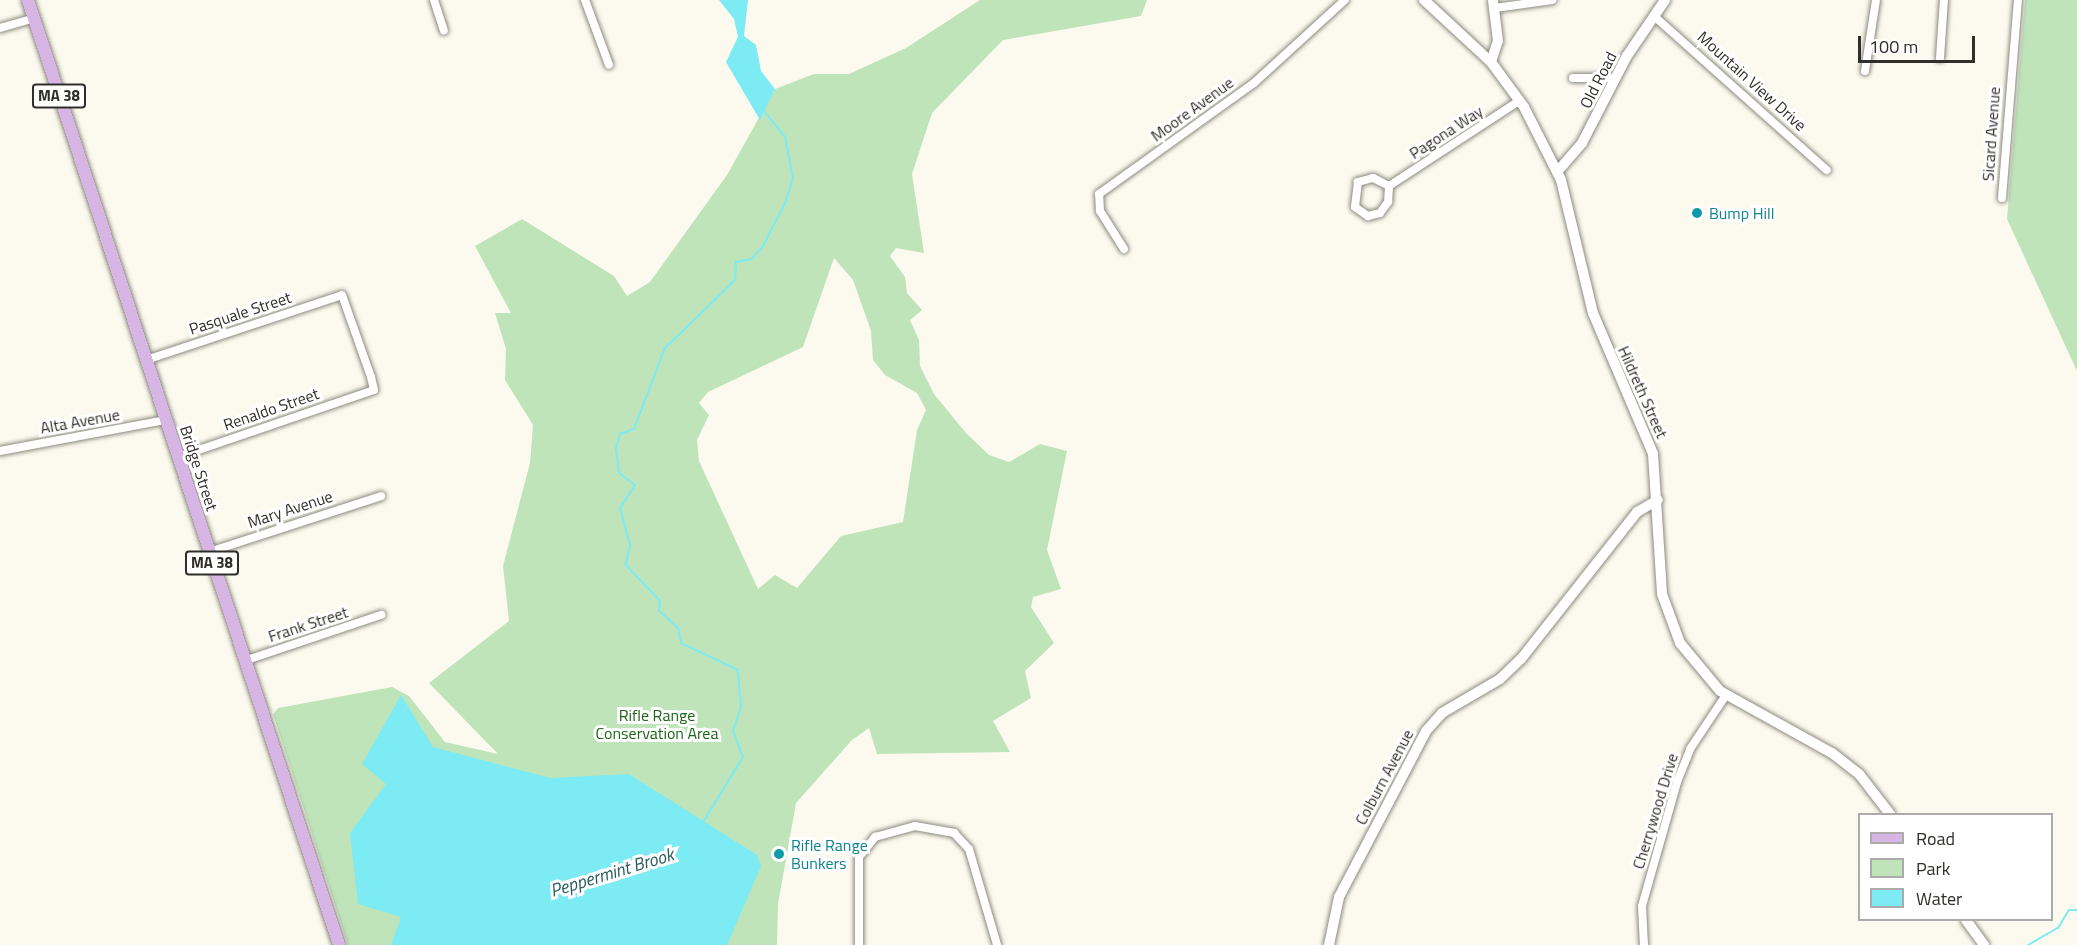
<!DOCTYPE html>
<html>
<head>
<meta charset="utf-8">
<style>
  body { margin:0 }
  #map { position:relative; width:2077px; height:945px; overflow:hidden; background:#fcf9ee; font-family:"Titillium Web",sans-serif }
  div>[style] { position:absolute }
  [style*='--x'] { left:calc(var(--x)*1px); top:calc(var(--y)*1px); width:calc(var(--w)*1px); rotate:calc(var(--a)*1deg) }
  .green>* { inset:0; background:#bfe4ba }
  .water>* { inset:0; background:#7cebf3 }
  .stream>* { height:2px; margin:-1px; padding:0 1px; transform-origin:1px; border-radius:1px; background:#7cebf3 }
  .roads { filter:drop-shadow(0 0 2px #8d8b81) drop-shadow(0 0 2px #8d8b81) }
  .minor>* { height:8px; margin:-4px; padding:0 4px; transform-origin:4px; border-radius:4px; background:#fff }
  .tertiary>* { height:10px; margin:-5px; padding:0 5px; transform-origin:5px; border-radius:5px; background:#fff }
  .primary>* { height:12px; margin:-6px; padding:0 6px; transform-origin:6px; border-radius:6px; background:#d7b5e4 }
  .dots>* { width:16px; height:16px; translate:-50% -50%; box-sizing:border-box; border:3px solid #fff; border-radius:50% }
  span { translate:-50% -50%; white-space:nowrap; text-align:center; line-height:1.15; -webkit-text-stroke:6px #fff; paint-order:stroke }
  .shield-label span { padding:2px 4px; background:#fff; border:2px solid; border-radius:4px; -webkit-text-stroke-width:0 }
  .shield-label { font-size:15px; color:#2f2e2a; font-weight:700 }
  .street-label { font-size:16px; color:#2f2e2a }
  .culture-label { font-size:16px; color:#0d838f }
  .left { translate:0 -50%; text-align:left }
  .park-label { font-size:16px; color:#1e6617 }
  .water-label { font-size:18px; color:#2a5b5f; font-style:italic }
  .legend { position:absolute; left:1858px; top:813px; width:195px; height:108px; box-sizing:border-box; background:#fff; border:2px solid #acabaa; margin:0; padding:8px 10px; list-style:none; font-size:18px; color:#2f2e2a }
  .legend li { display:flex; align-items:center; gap:12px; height:30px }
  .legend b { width:30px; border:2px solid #acabaa }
  .scale { position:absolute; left:1858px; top:36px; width:117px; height:27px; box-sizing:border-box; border:3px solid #2f2e2a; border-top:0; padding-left:8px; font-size:18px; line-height:21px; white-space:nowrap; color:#2f2e2a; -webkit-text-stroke:4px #fff; paint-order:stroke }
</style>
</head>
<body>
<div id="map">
  <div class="green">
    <div style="clip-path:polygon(evenodd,980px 0,1147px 0,1141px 16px,1003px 40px,932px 113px,912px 174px,924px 253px,896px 248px,890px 256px,905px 277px,907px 293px,922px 310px,910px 320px,919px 340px,920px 366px,934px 394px,966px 433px,989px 455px,1009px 462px,1040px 444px,1067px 451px,1047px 550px,1061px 589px,1033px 597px,1031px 607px,1054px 643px,1025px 671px,1031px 698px,993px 721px,1010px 752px,877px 754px,869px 728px,852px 740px,796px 803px,778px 904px,777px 945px,348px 945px,273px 714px,278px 708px,392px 687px,409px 696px,445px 742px,498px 754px,429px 683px,509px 621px,503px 566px,530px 463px,533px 425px,505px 380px,506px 349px,495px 313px,511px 313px,475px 246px,522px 219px,614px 276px,627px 296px,650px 282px,727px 175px,775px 89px,814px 74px,849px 74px,906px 48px,980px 0,834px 258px,853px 280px,871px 331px,873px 360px,885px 375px,917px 393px,926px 410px,917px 430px,903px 522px,841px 536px,797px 588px,775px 575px,758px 589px,699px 461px,697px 440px,709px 415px,699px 403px,708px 392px,803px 347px,834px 258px)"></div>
    <div style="clip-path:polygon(2025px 0,2077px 0,2077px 371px,2007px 219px)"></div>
  </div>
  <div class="water">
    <div style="clip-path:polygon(719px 0,748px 0,744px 36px,756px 45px,761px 71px,775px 89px,760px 120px,726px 62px,738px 37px,734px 19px)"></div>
    <div style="clip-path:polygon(401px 695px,433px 747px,550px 778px,629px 774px,757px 855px,761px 866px,727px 945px,391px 945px,401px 917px,358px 904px,350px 833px,386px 784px,362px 764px)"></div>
  </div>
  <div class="stream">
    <div style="--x:703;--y:822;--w:76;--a:-58.4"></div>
    <div style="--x:743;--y:757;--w:28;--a:-111"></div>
    <div style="--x:733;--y:731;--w:25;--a:-72"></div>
    <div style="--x:741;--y:707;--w:37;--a:-95"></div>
    <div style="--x:738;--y:670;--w:63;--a:-154.7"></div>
    <div style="--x:681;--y:643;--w:15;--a:-101"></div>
    <div style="--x:678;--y:628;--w:25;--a:-138"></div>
    <div style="--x:659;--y:611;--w:10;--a:-84"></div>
    <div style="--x:660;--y:601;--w:50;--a:-133.4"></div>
    <div style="--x:626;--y:565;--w:20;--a:-79"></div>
    <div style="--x:630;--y:545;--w:38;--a:-105"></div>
    <div style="--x:620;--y:508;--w:27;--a:-57"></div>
    <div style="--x:635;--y:485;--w:20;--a:-143"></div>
    <div style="--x:619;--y:473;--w:25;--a:-97"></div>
    <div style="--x:616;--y:448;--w:15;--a:-74"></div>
    <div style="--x:620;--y:434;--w:15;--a:-20"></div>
    <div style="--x:634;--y:429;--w:87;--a:-69.1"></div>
    <div style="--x:665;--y:348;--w:98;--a:-44.2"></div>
    <div style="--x:735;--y:280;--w:18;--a:-87"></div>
    <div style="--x:736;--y:262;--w:16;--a:-11"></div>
    <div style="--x:752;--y:259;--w:17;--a:-50"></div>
    <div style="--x:763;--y:246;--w:48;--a:-62.9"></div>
    <div style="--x:785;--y:203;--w:26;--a:-72"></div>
    <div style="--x:793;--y:178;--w:42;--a:-101"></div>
    <div style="--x:785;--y:137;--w:35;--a:-129"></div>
    <div style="--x:2028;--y:945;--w:34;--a:-30"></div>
    <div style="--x:2058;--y:928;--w:21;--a:-59"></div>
    <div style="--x:2069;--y:910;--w:8;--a:0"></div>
  </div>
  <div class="roads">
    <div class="minor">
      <div style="--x:434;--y:0;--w:32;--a:72"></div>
      <div style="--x:585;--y:0;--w:69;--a:69.7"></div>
      <div style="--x:1495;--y:8;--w:58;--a:-8"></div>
      <div style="--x:1655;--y:17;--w:230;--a:41.7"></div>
      <div style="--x:0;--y:28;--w:35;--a:-16"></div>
      <div style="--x:1940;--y:58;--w:58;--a:-86.1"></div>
      <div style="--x:1865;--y:71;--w:72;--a:-81.2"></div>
      <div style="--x:1573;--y:78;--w:43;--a:0"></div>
      <div style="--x:1389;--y:186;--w:18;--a:-153"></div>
      <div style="--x:1373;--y:178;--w:16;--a:165"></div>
      <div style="--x:1358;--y:182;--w:25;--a:97"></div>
      <div style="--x:1355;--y:207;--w:16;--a:35"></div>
      <div style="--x:1368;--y:216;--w:12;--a:-14"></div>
      <div style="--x:1380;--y:213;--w:14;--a:-54"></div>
      <div style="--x:1388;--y:202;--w:16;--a:-86"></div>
      <div style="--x:1389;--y:186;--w:155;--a:-33.2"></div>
      <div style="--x:2002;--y:198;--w:199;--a:-85.4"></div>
      <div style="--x:1124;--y:249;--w:45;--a:-122.3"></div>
      <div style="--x:1100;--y:211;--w:17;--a:-93"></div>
      <div style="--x:1099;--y:194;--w:191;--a:-35.6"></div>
      <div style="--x:1254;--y:83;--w:123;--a:-42.4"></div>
      <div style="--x:146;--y:360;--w:206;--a:-18.3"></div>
      <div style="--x:342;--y:295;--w:87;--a:70.5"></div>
      <div style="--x:371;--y:377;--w:13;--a:77"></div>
      <div style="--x:374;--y:390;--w:207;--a:161.1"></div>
      <div style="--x:0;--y:451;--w:169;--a:-10.6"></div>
      <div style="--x:209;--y:552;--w:181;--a:-18"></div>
      <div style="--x:244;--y:661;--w:145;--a:-18.6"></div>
      <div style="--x:859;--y:945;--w:88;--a:-90"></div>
      <div style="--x:859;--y:857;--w:26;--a:-51"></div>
      <div style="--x:875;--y:837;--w:41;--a:-15.4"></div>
      <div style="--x:915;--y:826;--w:40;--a:10"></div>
      <div style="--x:954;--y:833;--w:22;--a:47"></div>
      <div style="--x:969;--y:849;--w:100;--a:73.7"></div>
      <div style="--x:1644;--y:945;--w:39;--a:-93"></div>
      <div style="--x:1642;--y:906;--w:129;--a:-74.2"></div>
      <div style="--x:1677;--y:782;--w:35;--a:-68"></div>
      <div style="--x:1690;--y:749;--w:65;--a:-56.3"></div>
    </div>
    <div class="tertiary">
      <div style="--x:1424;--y:0;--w:91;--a:42.8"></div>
      <div style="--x:1491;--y:62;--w:56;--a:53.7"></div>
      <div style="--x:1524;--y:107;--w:82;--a:63.1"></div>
      <div style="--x:1561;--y:180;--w:137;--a:76.5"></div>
      <div style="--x:1593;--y:313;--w:153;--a:66.9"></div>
      <div style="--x:1653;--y:454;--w:140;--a:86.3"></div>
      <div style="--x:1662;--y:594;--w:52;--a:69.8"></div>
      <div style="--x:1680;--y:643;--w:62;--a:50.2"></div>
      <div style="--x:1720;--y:691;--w:128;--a:29"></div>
      <div style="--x:1832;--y:753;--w:34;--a:38"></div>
      <div style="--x:1859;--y:774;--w:51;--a:52.2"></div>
      <div style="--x:1491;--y:62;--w:22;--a:-72"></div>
      <div style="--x:1498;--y:41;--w:41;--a:-97"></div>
      <div style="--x:1557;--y:172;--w:38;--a:-49"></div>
      <div style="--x:1582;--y:143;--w:98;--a:-62.7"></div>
      <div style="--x:1627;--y:56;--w:68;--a:-55.8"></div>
      <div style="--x:1966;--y:920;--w:31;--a:54"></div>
      <div style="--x:1329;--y:945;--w:49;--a:-78.2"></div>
      <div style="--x:1339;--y:897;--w:187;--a:-62.3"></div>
      <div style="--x:1426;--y:731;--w:24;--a:-48"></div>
      <div style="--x:1442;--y:713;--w:67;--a:-30.4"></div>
      <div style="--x:1500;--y:679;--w:29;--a:-44"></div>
      <div style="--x:1521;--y:659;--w:187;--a:-51.7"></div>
      <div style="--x:1637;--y:512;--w:24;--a:-30"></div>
    </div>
    <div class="primary">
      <div style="--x:28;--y:0;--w:995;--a:71.78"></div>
    </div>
  </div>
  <div class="dots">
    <div style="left:1697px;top:213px;background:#0f9aa8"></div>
    <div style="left:779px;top:854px;background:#0f9aa8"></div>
  </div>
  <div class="shield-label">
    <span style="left:59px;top:96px">MA 38</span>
    <span style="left:212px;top:563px">MA 38</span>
  </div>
  <div class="street-label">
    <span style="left:1598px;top:80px;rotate:-63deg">Old Road</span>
    <span style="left:1752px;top:81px;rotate:42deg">Mountain View Drive</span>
    <span style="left:1192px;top:109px;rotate:-36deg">Moore Avenue</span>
    <span style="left:1446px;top:132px;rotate:-33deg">Pagona Way</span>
    <span style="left:1991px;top:134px;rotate:-86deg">Sicard Avenue</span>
    <span style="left:240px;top:313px;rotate:-18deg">Pasquale Street</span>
    <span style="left:1643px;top:392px;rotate:66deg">Hildreth Street</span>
    <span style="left:271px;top:409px;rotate:-19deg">Renaldo Street</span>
    <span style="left:80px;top:421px;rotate:-10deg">Alta Avenue</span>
    <span style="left:199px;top:468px;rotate:72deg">Bridge Street</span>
    <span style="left:290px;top:509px;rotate:-18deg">Mary Avenue</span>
    <span style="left:308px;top:624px;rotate:-18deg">Frank Street</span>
    <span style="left:1384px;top:777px;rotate:-62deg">Colburn Avenue</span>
    <span style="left:1655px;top:811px;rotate:-73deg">Cherrywood Drive</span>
  </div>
  <div class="culture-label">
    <span class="left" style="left:1709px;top:213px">Bump Hill</span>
    <span class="left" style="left:791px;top:854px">Rifle Range<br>Bunkers</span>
  </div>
  <div class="park-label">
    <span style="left:657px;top:724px">Rifle Range<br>Conservation Area</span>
  </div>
  <div class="water-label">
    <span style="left:612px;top:873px;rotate:-17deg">Peppermint Brook</span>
  </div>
  <ul class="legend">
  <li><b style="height:8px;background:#d7b5e4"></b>Road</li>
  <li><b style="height:16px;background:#bfe4ba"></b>Park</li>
  <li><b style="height:16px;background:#7cebf3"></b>Water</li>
  </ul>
  <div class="scale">100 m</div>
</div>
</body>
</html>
